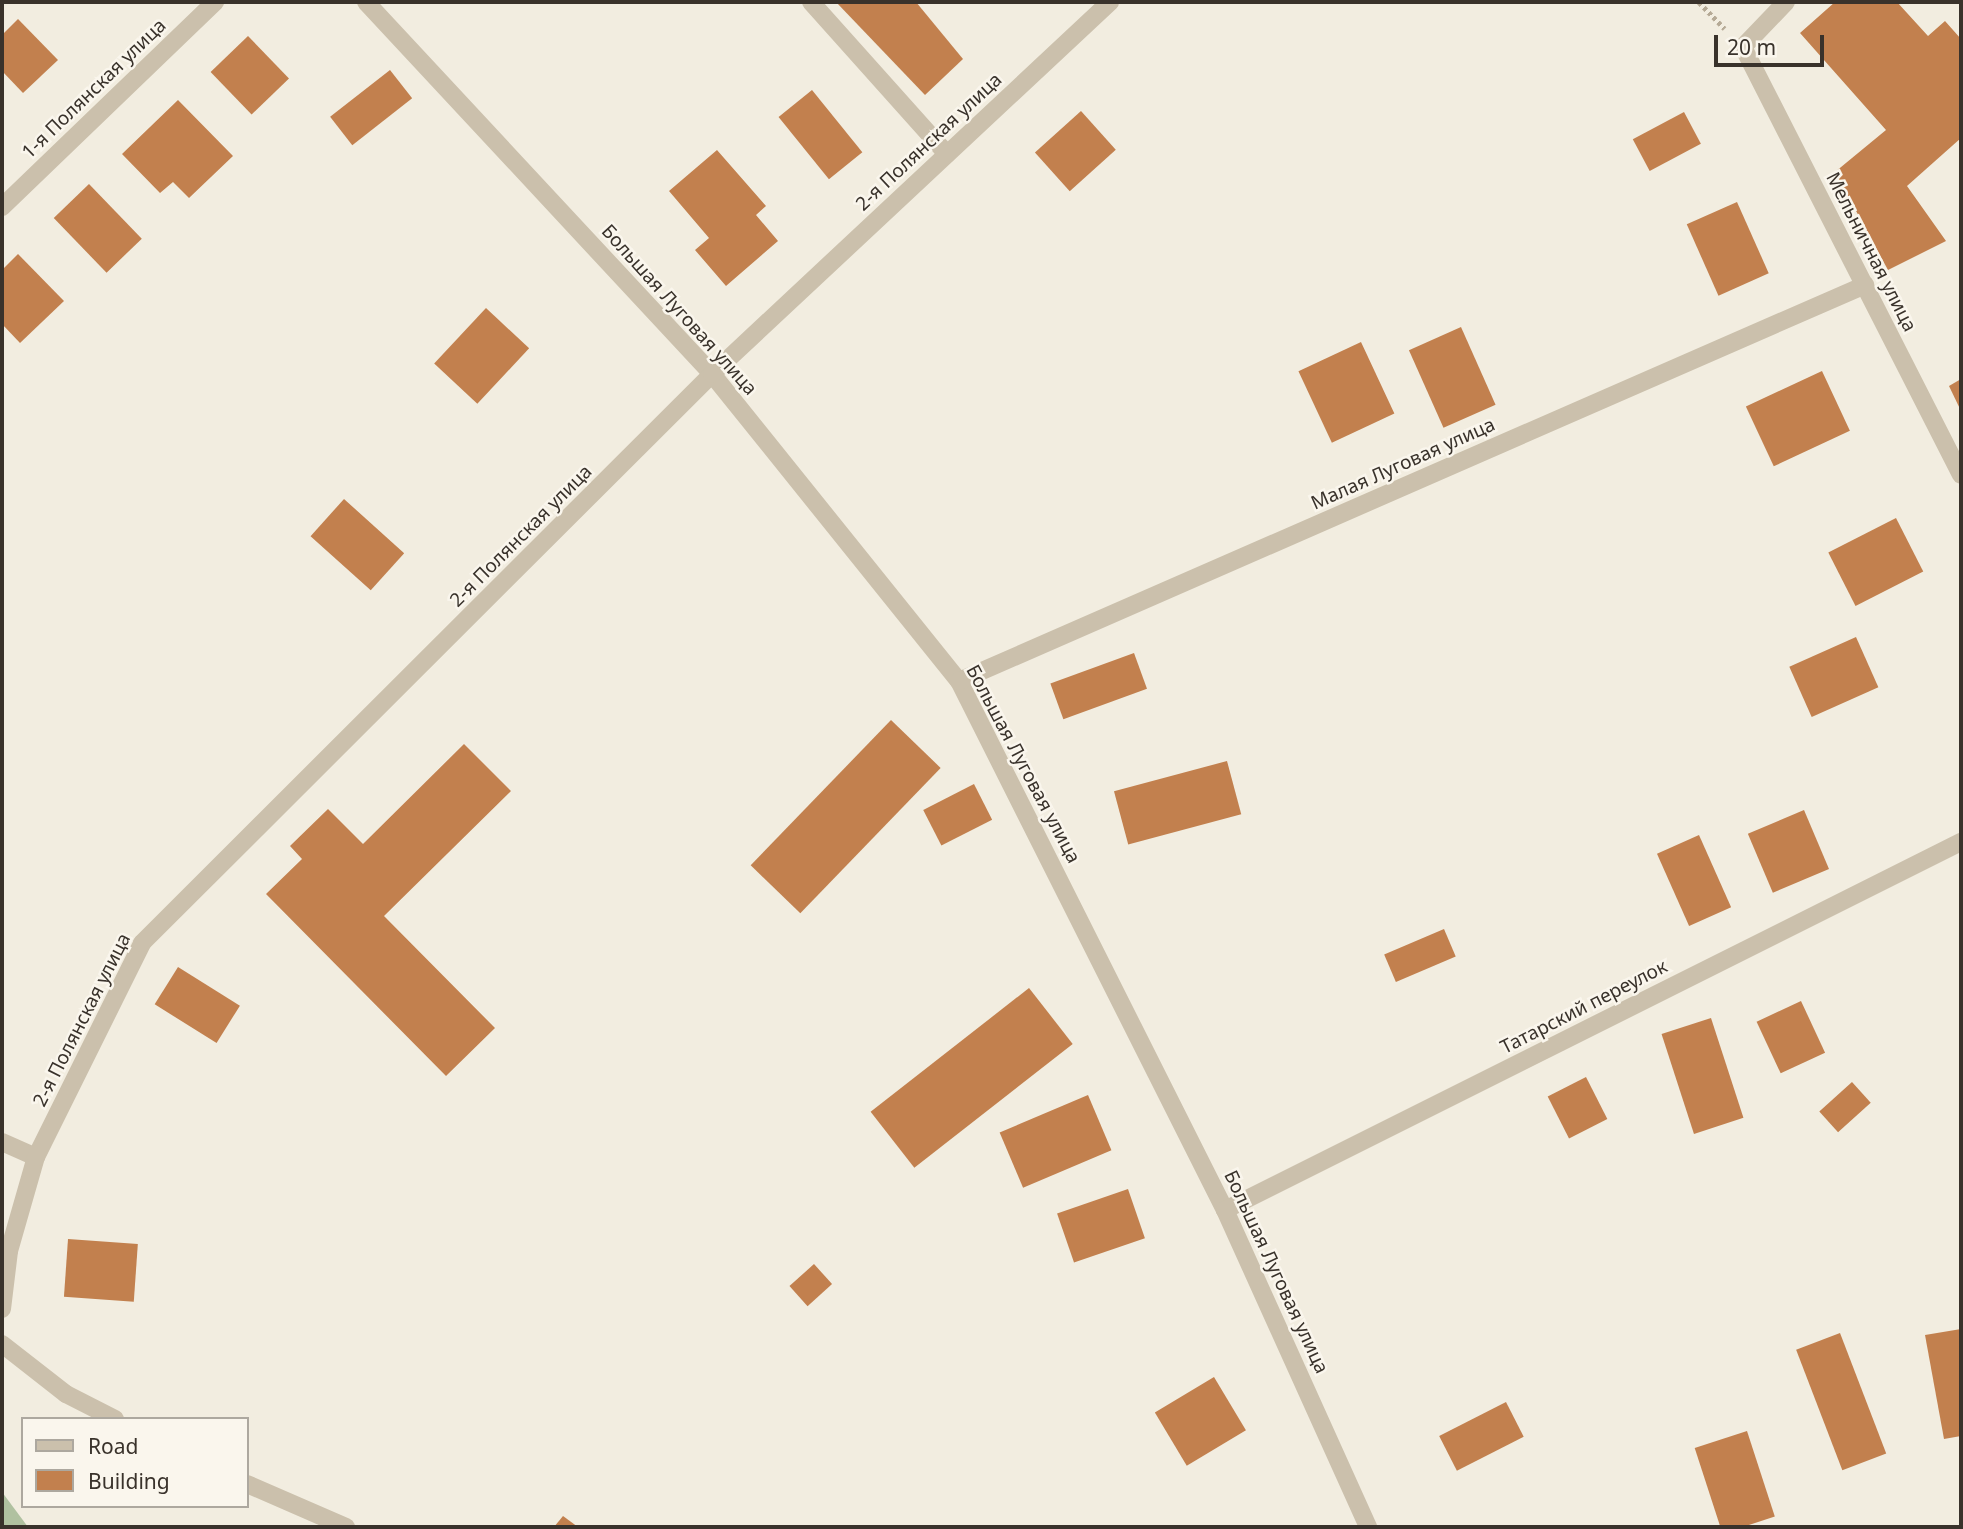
<!DOCTYPE html>
<html>
<head>
<meta charset="utf-8">
<style>
  body { margin:0 }
  #map { position:relative; width:1963px; height:1529px; overflow:hidden; background:#f2ede0; font-family:"Noto Sans",sans-serif }
  div>[style] { position:absolute }
  [style*='--x'] { left:calc(var(--x)*1px); top:calc(var(--y)*1px); width:calc(var(--w)*1px); rotate:calc(var(--a)*1deg) }
  .green>* { inset:0; background:#b0c1a0 }
  .building>* { inset:0; background:#c2804e; transform-origin:0 0 }
  .path>* { height:4.5px; margin-top:-2.25px; transform-origin:0; background:repeating-linear-gradient(90deg,#b6aa96 0 3.5px,transparent 0 7px) }
  .lane>* { height:18px; margin:-9px; padding:0 9px; transform-origin:9px; border-radius:9px; background:#cbc0ac }
  .street>* { height:18px; margin:-9px; padding:0 9px; transform-origin:9px; border-radius:9px; background:#cbc0ac }
  span { translate:-50% -50%; white-space:nowrap; text-align:center; line-height:1.15; -webkit-text-stroke:5px #faf6ed; paint-order:stroke }
  .street-label { font-size:19px; color:#39322b }
  .frame { position:absolute; inset:0; border:4px solid #39322b; pointer-events:none }
  .legend { position:absolute; left:21px; top:1417px; width:228px; height:91px; box-sizing:border-box; background:#faf6ed; border:2px solid #ada89f; margin:0; padding:9px 12px; list-style:none; font-size:21px; color:#39322b }
  .legend li { display:flex; align-items:center; gap:14px; height:35px }
  .legend b { width:35px; border:2px solid #ada89f }
  .scale { position:absolute; left:1714px; top:35px; width:110px; height:32px; box-sizing:border-box; border:4px solid #39322b; border-top:0; padding-left:9px; font-size:21px; line-height:24px; white-space:nowrap; color:#39322b; -webkit-text-stroke:5px #faf6ed; paint-order:stroke }
</style>
</head>
<body>
<div id="map">
  <div class="green">
    <div style="clip-path:polygon(2px 1492px,28px 1527px,2px 1527px)"></div>
  </div>
  <div class="building">
    <div style="clip-path:polygon(836px 2px,916px 2px,963px 59px,925px 95px)"></div>
    <div style="clip-path:polygon(1835px 2px,1897px 2px,1928px 36px,1945px 21px,1961px 39px,1961px 138px,1907px 186px,1946px 241px,1888px 270px,1835px 172px,1886px 130px,1800px 33px)"></div>
    <div style="clip-path:polygon(18px 19px,58px 60px,23px 93px,2px 71px,2px 35px)"></div>
    <div style="left:248px;top:36px;width:59px;height:52px;rotate:46deg"></div>
    <div style="left:390px;top:70px;width:36px;height:76px;rotate:52deg"></div>
    <div style="left:812px;top:90px;width:80px;height:43px;rotate:51deg"></div>
    <div style="clip-path:polygon(178px 100px,233px 156px,189px 198px,173px 182px,160px 193px,122px 154px)"></div>
    <div style="left:1081px;top:111px;width:52px;height:62px;rotate:48deg"></div>
    <div style="left:1684px;top:112px;width:36px;height:58px;rotate:62deg"></div>
    <div style="clip-path:polygon(717px 150px,766px 206px,756px 215px,778px 241px,726px 286px,695px 250px,709px 238px,669px 191px)"></div>
    <div style="left:89px;top:184px;width:76px;height:49px;rotate:46deg"></div>
    <div style="left:1737px;top:202px;width:78px;height:55px;rotate:66deg"></div>
    <div style="clip-path:polygon(18px 254px,64px 301px,20px 343px,2px 324px,2px 270px)"></div>
    <div style="left:486px;top:308px;width:59px;height:76px;rotate:43deg"></div>
    <div style="left:1461px;top:327px;width:85px;height:57px;rotate:66deg"></div>
    <div style="left:1361px;top:342px;width:79px;height:69px;rotate:65deg"></div>
    <div style="left:1822px;top:371px;width:66px;height:84px;rotate:65deg"></div>
    <div style="clip-path:polygon(1961px 379px,1961px 411px,1949px 386px)"></div>
    <div style="left:344px;top:499px;width:81px;height:50px;rotate:42deg"></div>
    <div style="left:1896px;top:518px;width:60px;height:76px;rotate:63deg"></div>
    <div style="left:1856px;top:637px;width:55px;height:73px;rotate:66deg"></div>
    <div style="left:1134px;top:653px;width:38px;height:89px;rotate:70deg"></div>
    <div style="left:891px;top:720px;width:69px;height:202px;rotate:44deg"></div>
    <div style="clip-path:polygon(464px 744px,511px 791px,384px 916px,495px 1028px,446px 1076px,266px 894px,302px 859px,290px 846px,328px 809px,363px 844px)"></div>
    <div style="left:1227px;top:761px;width:55px;height:117px;rotate:75deg"></div>
    <div style="left:974px;top:784px;width:40px;height:57px;rotate:63deg"></div>
    <div style="left:1804px;top:810px;width:64px;height:61px;rotate:67deg"></div>
    <div style="left:1699px;top:835px;width:79px;height:46px;rotate:66deg"></div>
    <div style="left:1444px;top:929px;width:30px;height:65px;rotate:67deg"></div>
    <div style="left:178px;top:967px;width:73px;height:44px;rotate:32deg"></div>
    <div style="left:1029px;top:988px;width:71px;height:201px;rotate:52deg"></div>
    <div style="left:1801px;top:1001px;width:57px;height:49px;rotate:65deg"></div>
    <div style="left:1711px;top:1018px;width:105px;height:52px;rotate:72deg"></div>
    <div style="left:1586px;top:1077px;width:47px;height:43px;rotate:63deg"></div>
    <div style="left:1852px;top:1082px;width:28px;height:44px;rotate:48deg"></div>
    <div style="left:1088px;top:1095px;width:60px;height:96px;rotate:67deg"></div>
    <div style="left:1128px;top:1189px;width:52px;height:75px;rotate:71deg"></div>
    <div style="left:68px;top:1239px;width:70px;height:58px;rotate:4deg"></div>
    <div style="left:814px;top:1264px;width:27px;height:33px;rotate:48deg"></div>
    <div style="clip-path:polygon(1961px 1329px,1961px 1436px,1944px 1439px,1925px 1335px)"></div>
    <div style="left:1840px;top:1333px;width:129px;height:47px;rotate:69deg"></div>
    <div style="left:1214px;top:1377px;width:62px;height:69px;rotate:59deg"></div>
    <div style="left:1506px;top:1402px;width:39px;height:75px;rotate:63deg"></div>
    <div style="left:1747px;top:1431px;width:90px;height:55px;rotate:72deg"></div>
    <div style="clip-path:polygon(563px 1516px,578px 1527px,554px 1527px)"></div>
  </div>
  <div class="path">
    <div style="--x:1699;--y:2;--w:37;--a:46"></div>
  </div>
  <div class="lane">
    <div style="--x:811;--y:2;--w:204;--a:48.2"></div>
  </div>
  <div class="street">
    <div style="--x:366;--y:2;--w:508;--a:47.07"></div>
    <div style="--x:712;--y:374;--w:394;--a:51.2"></div>
    <div style="--x:959;--y:681;--w:592;--a:63.31"></div>
    <div style="--x:1225;--y:1210;--w:348;--a:65.7"></div>
    <div style="--x:1786;--y:2;--w:62;--a:133.7"></div>
    <div style="--x:1743;--y:47;--w:480;--a:63"></div>
    <div style="--x:2;--y:207;--w:296;--a:-43.9"></div>
    <div style="--x:959;--y:681;--w:989;--a:-23.61"></div>
    <div style="--x:2;--y:1142;--w:37;--a:24"></div>
    <div style="--x:1225;--y:1210;--w:823;--a:-26.57"></div>
    <div style="--x:2;--y:1309;--w:58;--a:-83.1"></div>
    <div style="--x:9;--y:1251;--w:98;--a:-74"></div>
    <div style="--x:36;--y:1157;--w:239;--a:-63.6"></div>
    <div style="--x:142;--y:943;--w:805;--a:-44.95"></div>
    <div style="--x:712;--y:374;--w:545;--a:-43.07"></div>
    <div style="--x:2;--y:1344;--w:81;--a:38"></div>
    <div style="--x:66;--y:1394;--w:55;--a:27"></div>
    <div style="--x:247;--y:1484;--w:108;--a:23.5"></div>
  </div>
  <div class="street-label">
    <span style="left:94px;top:89px;rotate:-44deg">1-я Полянская улица</span>
    <span style="left:929px;top:142px;rotate:-43deg">2-я Полянская улица</span>
    <span style="left:1871px;top:252px;rotate:63deg">Мельничная улица</span>
    <span style="left:679px;top:310px;rotate:48deg">Большая Луговая улица</span>
    <span style="left:1403px;top:464px;rotate:-24deg">Малая Луговая улица</span>
    <span style="left:521px;top:536px;rotate:-45deg">2-я Полянская улица</span>
    <span style="left:1023px;top:764px;rotate:62deg">Большая Луговая улица</span>
    <span style="left:1584px;top:1007px;rotate:-27deg">Татарский переулок</span>
    <span style="left:82px;top:1020px;rotate:-63deg">2-я Полянская улица</span>
    <span style="left:1276px;top:1272px;rotate:65deg">Большая Луговая улица</span>
  </div>
  <div class="frame"></div>
  <ul class="legend">
  <li><b style="height:9px;background:#cbc0ac"></b>Road</li>
  <li><b style="height:19px;background:#c2804e"></b>Building</li>
  </ul>
  <div class="scale">20 m</div>
</div>
</body>
</html>
